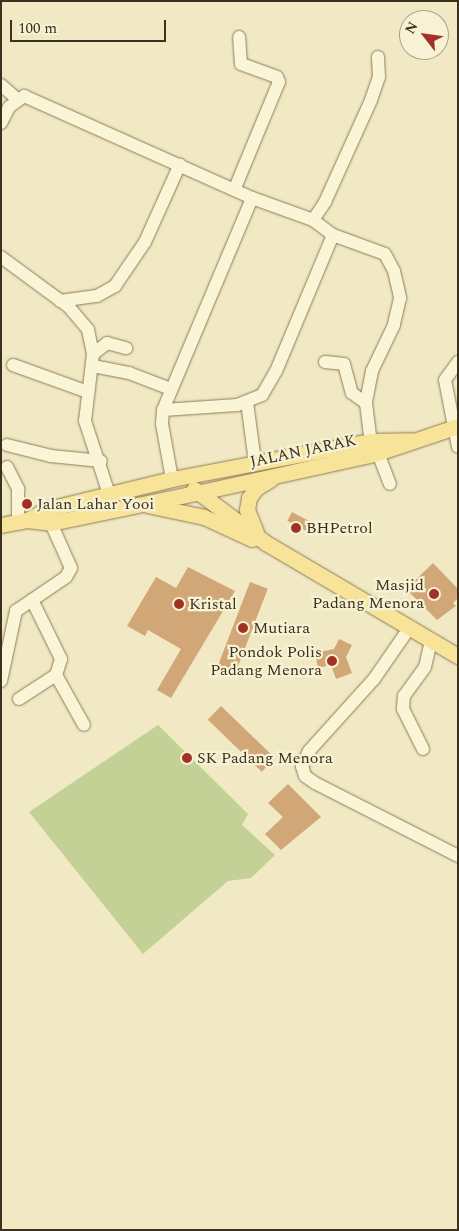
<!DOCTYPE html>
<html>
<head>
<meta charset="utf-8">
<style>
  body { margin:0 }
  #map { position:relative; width:459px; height:1231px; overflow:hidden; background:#f1e9c3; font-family:Spectral,serif }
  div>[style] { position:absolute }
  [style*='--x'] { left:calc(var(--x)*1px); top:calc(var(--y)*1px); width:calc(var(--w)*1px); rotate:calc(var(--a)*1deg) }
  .green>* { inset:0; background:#c3d096 }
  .building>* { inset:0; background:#d2a777; transform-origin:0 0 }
  .roads { filter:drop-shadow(0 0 1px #8d7b58) drop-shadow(0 0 1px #8d7b58) }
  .minor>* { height:12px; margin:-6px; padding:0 6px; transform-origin:6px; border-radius:6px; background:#fbf5d8 }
  .major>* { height:15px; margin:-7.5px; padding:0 7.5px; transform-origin:7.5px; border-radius:7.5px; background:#f7e499 }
  .dots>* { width:14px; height:14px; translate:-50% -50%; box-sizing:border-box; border:2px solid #f8f2d4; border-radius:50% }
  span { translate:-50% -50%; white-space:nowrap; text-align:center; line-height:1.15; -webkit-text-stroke:4.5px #f8f2d4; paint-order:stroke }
  .street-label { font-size:16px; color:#3c301e }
  .poi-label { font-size:16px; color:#3c301e }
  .left { translate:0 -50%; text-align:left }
  .right { translate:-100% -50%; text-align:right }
  .frame { position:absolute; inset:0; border:2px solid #3c301e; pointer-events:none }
  .north { position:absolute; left:399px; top:10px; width:50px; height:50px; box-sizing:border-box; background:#f8f2d4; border:1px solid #ada48b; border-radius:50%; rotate:300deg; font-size:14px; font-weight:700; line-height:20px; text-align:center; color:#3c301e }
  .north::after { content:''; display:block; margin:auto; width:18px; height:22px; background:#a13124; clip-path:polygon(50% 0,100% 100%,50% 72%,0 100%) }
  .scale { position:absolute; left:10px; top:20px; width:156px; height:22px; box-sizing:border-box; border:2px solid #3c301e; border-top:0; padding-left:6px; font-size:15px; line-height:18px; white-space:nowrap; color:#3c301e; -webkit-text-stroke:4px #f8f2d4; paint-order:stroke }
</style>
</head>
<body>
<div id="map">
  <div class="green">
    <div style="clip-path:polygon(158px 725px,248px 814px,242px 825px,275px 855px,251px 878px,228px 881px,143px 954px,29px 812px)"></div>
  </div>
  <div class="building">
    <div style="left:292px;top:512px;width:21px;height:10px;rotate:28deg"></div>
    <div style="clip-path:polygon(433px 563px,458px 589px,458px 598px,453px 603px,456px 606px,437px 620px,406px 589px)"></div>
    <div style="clip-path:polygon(188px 567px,235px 591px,171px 698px,157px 690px,181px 649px,148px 630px,145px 636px,127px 626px,156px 577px,176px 588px)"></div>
    <div style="left:250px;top:582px;width:19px;height:91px;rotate:21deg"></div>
    <div style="clip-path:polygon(339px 639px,352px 645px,346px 657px,352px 673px,336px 679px,331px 665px,318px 668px,315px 653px,334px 649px)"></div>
    <div style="left:221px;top:706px;width:75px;height:19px;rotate:44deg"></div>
    <div style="clip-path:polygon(288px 784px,321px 817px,281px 850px,265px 834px,283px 817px,268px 803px)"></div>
  </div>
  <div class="roads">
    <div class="minor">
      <div style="--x:1;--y:85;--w:21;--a:41"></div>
      <div style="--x:1;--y:123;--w:18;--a:-63"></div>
      <div style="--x:9;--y:107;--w:19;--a:-36"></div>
      <div style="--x:24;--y:96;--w:250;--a:24.1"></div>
      <div style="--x:252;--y:198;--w:65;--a:19.8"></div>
      <div style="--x:313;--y:220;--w:25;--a:37"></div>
      <div style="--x:333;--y:235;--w:147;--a:112.7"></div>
      <div style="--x:276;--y:371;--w:28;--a:120"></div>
      <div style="--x:262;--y:395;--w:27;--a:158"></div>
      <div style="--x:237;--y:405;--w:74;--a:176.1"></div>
      <div style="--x:235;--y:188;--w:115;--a:-67.5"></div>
      <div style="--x:279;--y:82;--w:5;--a:-112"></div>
      <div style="--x:277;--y:77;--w:38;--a:-160"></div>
      <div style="--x:241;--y:64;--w:27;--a:-94"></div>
      <div style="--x:313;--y:220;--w:22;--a:-56"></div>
      <div style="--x:325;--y:202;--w:112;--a:-65.7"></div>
      <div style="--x:371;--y:100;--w:24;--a:-71"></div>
      <div style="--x:379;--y:77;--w:20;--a:-93"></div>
      <div style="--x:333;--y:235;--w:55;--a:20.1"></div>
      <div style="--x:385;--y:254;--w:19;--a:62"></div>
      <div style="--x:394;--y:271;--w:28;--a:77"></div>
      <div style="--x:400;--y:298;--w:28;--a:103"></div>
      <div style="--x:394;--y:325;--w:51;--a:115.6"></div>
      <div style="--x:372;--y:371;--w:33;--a:101"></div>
      <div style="--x:1;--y:257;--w:84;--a:36.3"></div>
      <div style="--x:69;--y:307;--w:30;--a:50"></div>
      <div style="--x:88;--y:330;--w:25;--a:78"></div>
      <div style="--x:93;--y:354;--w:67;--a:96.8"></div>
      <div style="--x:85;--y:421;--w:77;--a:71.8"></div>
      <div style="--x:60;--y:301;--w:37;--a:-8"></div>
      <div style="--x:97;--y:296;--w:21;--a:-29"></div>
      <div style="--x:115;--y:286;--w:53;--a:-55.7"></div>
      <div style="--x:145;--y:242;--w:85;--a:-65.8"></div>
      <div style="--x:93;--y:354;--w:18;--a:-38"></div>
      <div style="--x:107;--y:343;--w:20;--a:15"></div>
      <div style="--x:325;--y:362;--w:19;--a:6"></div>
      <div style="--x:344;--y:364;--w:30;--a:75"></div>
      <div style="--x:352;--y:393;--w:17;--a:36"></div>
      <div style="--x:366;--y:403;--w:38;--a:83"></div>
      <div style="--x:458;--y:362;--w:22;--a:126"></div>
      <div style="--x:445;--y:380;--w:68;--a:79"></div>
      <div style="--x:13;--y:365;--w:80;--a:19.8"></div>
      <div style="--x:93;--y:366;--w:37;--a:11"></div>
      <div style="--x:129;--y:373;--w:45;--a:20.9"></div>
      <div style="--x:247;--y:402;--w:61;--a:82.4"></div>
      <div style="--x:7;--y:445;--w:45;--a:14"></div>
      <div style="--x:51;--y:456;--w:50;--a:5.7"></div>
      <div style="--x:378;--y:453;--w:33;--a:69"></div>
      <div style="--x:7;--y:467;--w:25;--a:63"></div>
      <div style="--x:18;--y:489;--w:33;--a:90"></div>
      <div style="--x:172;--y:479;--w:56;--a:-100.3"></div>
      <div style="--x:162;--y:424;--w:14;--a:-86"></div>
      <div style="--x:163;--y:410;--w:230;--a:-67.2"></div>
      <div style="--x:32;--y:600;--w:66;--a:63.8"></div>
      <div style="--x:61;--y:659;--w:17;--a:107"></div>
      <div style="--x:56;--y:675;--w:57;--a:60.8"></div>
      <div style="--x:410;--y:627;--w:63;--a:124.7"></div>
      <div style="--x:374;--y:679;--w:97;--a:132.1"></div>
      <div style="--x:309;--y:751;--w:17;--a:115"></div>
      <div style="--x:302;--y:766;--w:10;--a:73"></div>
      <div style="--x:305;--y:776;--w:12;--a:35"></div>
      <div style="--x:315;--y:783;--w:161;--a:27"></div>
      <div style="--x:1;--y:681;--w:72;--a:-77.9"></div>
      <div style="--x:16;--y:611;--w:60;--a:-34.2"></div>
      <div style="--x:66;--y:577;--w:10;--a:-61"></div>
      <div style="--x:71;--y:568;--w:49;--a:-114"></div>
      <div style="--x:19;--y:699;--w:44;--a:-33"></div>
      <div style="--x:423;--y:749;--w:45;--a:-116.6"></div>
      <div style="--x:403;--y:709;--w:13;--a:-86"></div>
      <div style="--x:404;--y:696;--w:36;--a:-54"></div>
      <div style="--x:425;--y:667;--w:28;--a:-77"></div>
    </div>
    <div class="major">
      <div style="--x:194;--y:489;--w:90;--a:36.9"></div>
      <div style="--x:266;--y:543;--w:223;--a:30.5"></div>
      <div style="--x:147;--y:505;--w:58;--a:11.9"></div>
      <div style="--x:204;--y:517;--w:53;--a:24.6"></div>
      <div style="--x:27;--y:520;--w:24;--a:-28"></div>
      <div style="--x:48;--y:509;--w:128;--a:-13.6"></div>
      <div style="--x:172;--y:479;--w:203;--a:-10.8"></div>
      <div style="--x:371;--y:441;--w:39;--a:-1"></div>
      <div style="--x:1;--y:525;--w:26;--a:-11"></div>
      <div style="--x:27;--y:520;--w:24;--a:7"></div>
      <div style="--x:51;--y:523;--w:153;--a:-11.7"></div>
      <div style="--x:201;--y:492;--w:181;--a:-12.4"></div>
      <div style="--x:378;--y:453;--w:84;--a:-18.6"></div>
      <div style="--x:256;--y:532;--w:24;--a:-112"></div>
      <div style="--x:247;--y:510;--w:12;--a:-81"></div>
      <div style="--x:249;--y:498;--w:12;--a:-55"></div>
      <div style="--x:256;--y:488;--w:17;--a:-31"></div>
    </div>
  </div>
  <div class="dots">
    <div style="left:27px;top:504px;background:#a13124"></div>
    <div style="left:296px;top:528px;background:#a13124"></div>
    <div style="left:434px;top:594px;background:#a13124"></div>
    <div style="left:179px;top:604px;background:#a13124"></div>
    <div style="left:243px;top:628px;background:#a13124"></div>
    <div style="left:332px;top:661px;background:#a13124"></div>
    <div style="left:187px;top:758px;background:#a13124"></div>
  </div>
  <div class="street-label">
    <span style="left:303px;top:451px;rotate:-12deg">JALAN JARAK</span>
  </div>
  <div class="poi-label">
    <span class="left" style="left:37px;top:504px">Jalan Lahar Yooi</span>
    <span class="left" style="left:306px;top:528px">BHPetrol</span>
    <span class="right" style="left:424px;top:594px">Masjid<br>Padang Menora</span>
    <span class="left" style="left:189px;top:604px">Kristal</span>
    <span class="left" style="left:253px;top:628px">Mutiara</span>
    <span class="right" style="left:322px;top:661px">Pondok Polis<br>Padang Menora</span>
    <span class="left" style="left:197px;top:758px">SK Padang Menora</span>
  </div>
  <div class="frame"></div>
  <div class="north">N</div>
  <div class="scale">100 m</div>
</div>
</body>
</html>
